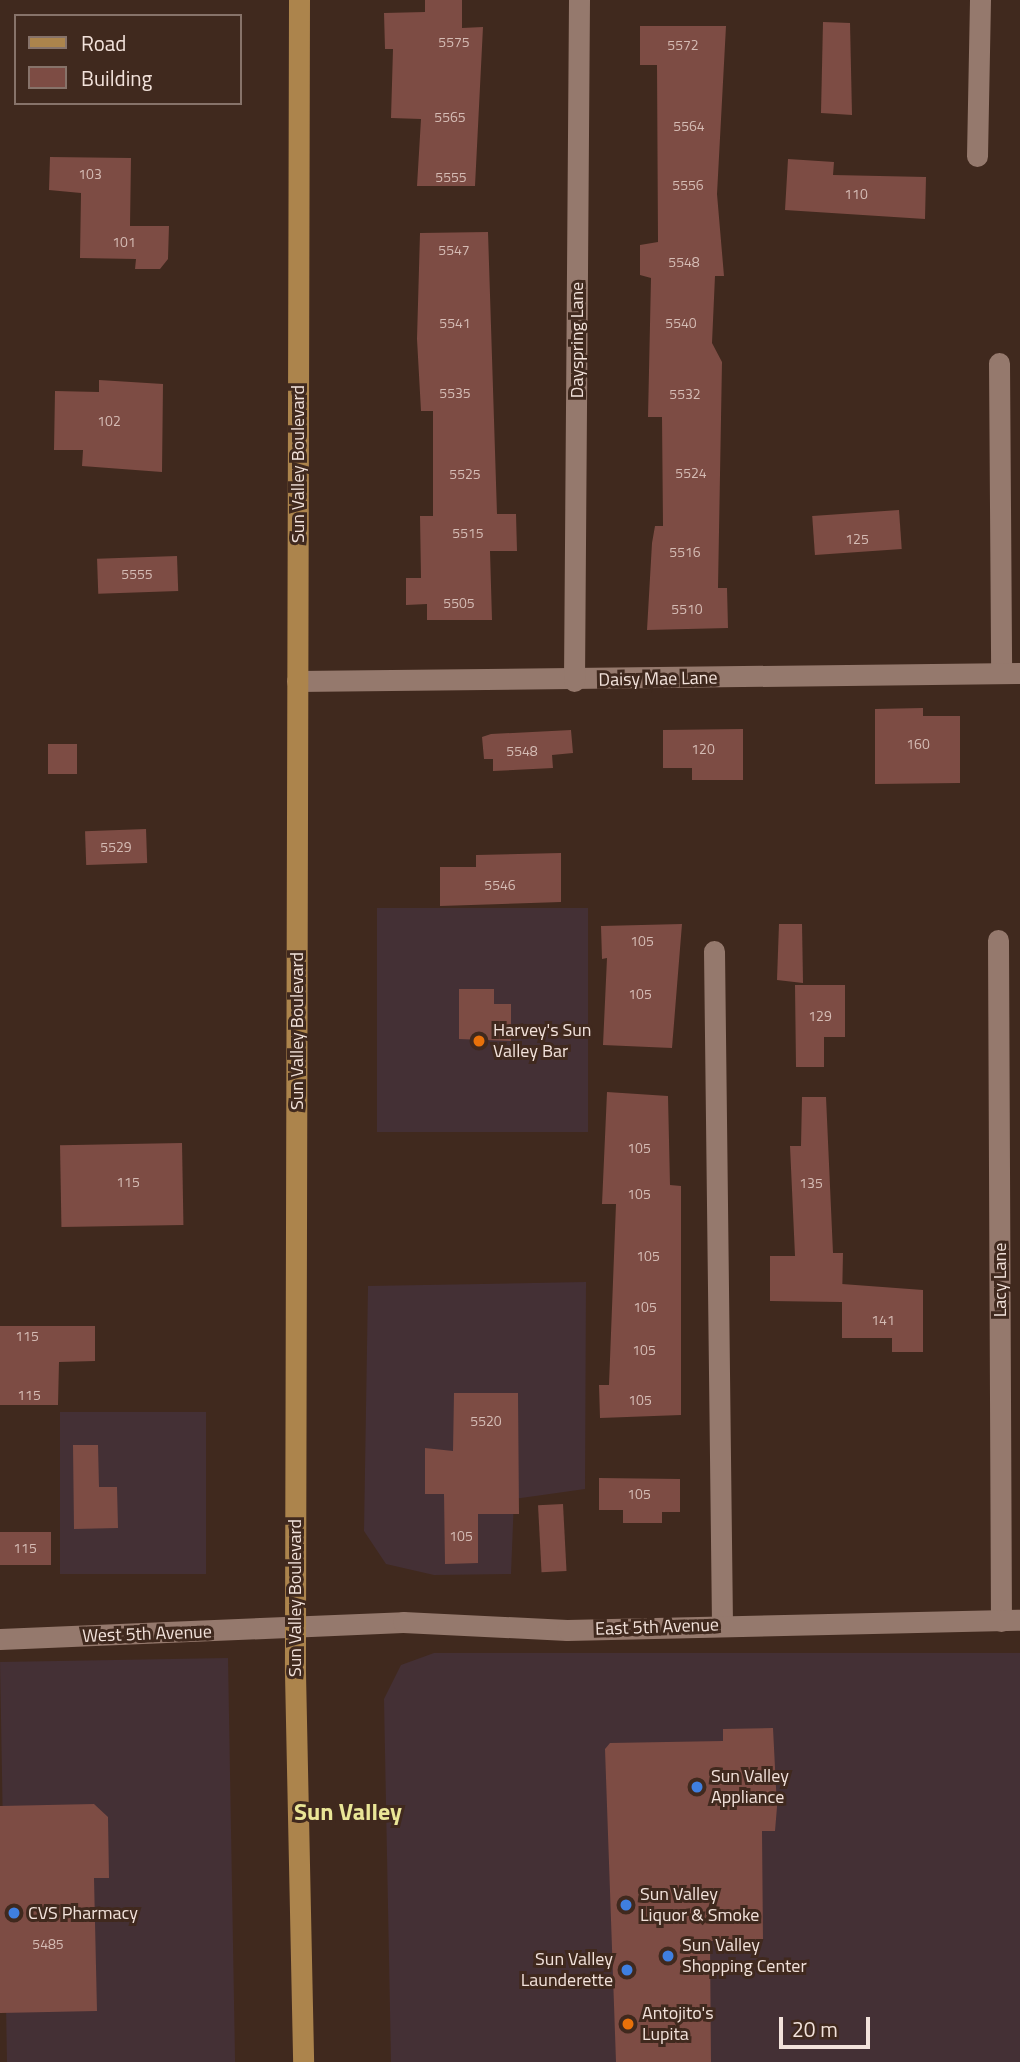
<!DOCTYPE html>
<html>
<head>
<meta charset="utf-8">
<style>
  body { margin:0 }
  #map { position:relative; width:1020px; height:2062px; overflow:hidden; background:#40291e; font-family:"Titillium Web",sans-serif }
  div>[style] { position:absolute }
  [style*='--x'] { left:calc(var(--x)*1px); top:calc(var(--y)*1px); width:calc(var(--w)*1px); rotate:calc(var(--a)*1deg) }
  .commercial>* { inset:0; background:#443035; transform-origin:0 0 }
  .building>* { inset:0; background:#7d4c44; transform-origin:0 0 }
  .minor>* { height:21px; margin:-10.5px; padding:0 10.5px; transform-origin:10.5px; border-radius:10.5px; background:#95796d }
  .major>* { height:21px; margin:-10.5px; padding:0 10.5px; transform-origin:10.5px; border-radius:10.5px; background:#ac844c }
  .dots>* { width:19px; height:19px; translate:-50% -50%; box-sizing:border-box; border:4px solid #40291e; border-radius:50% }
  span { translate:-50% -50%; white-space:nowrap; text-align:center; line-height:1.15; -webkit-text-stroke:6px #40291e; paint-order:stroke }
  .number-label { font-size:14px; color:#d5bcb5 }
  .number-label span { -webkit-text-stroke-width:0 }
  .street-label { font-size:18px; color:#f2e2db }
  .poi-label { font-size:18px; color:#f2e2db }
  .left { translate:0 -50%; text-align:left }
  .right { translate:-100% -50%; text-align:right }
  .district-label { font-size:24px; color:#eae697; font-weight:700 }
  .legend { position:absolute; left:14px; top:14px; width:228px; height:91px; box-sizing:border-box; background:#40291e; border:2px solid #87736a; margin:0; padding:9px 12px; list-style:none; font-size:21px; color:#f2e2db }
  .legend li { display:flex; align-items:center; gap:14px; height:35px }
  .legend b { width:35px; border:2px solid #87736a }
  .scale { position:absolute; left:779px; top:2017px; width:91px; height:32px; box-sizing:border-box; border:4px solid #f2e2db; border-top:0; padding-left:9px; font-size:21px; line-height:24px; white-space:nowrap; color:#f2e2db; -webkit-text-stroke:5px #40291e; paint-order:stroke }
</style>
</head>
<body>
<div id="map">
  <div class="commercial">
    <div style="left:588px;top:908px;width:224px;height:211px;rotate:90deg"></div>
    <div style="clip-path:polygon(586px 1282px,585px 1489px,514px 1499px,511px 1574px,434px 1575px,386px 1564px,364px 1531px,368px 1286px)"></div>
    <div style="left:206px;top:1412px;width:162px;height:146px;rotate:90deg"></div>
    <div style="clip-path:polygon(434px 1653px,1020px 1653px,1020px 2062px,391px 2062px,384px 1699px,401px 1665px)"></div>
    <div style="left:228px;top:1658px;width:404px;height:228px;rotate:89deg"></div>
  </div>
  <div class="building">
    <div style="clip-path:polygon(425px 0,462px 0,462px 28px,483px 27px,475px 186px,417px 186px,421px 119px,391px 118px,393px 49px,385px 49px,384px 13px,425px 12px)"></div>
    <div style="clip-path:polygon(823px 22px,850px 23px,852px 115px,821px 113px)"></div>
    <div style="clip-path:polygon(640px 26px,726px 26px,717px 194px,724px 276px,715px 276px,712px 343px,722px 362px,718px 588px,727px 588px,728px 628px,647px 630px,652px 543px,655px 526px,663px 526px,662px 417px,648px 417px,651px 278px,640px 275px,640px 245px,658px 242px,657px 65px,640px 65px)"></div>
    <div style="clip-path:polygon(50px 157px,131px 158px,130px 226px,169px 226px,168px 259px,160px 269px,135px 269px,136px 259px,80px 258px,81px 193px,49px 190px)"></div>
    <div style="clip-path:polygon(788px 159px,834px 162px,833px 175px,926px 177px,925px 219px,785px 210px)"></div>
    <div style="clip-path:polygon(488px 232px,497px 514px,516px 514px,517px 551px,490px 551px,492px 620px,427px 620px,427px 604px,406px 605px,406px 578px,421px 578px,420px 516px,433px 516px,433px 411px,421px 411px,417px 339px,420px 233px)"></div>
    <div style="clip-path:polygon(99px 380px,163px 384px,162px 472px,82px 466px,83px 450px,54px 450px,55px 391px,99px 392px)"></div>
    <div style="left:899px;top:510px;width:39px;height:87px;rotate:86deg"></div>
    <div style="left:177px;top:556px;width:35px;height:80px;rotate:88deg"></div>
    <div style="clip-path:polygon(923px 708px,923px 716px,960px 716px,960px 783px,875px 784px,875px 709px)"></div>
    <div style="clip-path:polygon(743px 729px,743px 780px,692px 780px,692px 768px,663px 768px,663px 730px)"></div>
    <div style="clip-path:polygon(571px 730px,573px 753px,552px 755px,553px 768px,493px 771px,493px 759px,484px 759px,482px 737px,491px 734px)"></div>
    <div style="left:77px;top:744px;width:30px;height:29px;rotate:90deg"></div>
    <div style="left:146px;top:829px;width:34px;height:61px;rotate:88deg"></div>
    <div style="clip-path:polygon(561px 853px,561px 902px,440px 906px,440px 867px,476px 867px,476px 855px)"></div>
    <div style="clip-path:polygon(682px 924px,672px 1048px,603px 1045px,607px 958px,602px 959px,601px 926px)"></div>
    <div style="clip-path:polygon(779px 924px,802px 924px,803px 983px,777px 980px)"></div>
    <div style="clip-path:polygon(795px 985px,845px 985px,845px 1037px,824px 1037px,824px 1067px,796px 1067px)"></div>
    <div style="clip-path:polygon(459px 989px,494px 989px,494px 1004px,511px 1004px,511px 1041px,459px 1039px)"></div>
    <div style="clip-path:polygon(607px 1092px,668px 1096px,670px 1185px,681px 1186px,681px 1415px,600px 1418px,599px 1385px,609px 1385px,616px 1204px,602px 1204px)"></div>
    <div style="clip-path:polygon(802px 1097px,826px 1097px,833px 1253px,843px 1253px,842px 1302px,770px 1301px,770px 1256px,795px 1256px,790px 1146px,801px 1146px)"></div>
    <div style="left:182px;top:1143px;width:82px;height:122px;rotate:89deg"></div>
    <div style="clip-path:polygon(842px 1284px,923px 1290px,923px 1352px,892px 1352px,892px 1338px,842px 1338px)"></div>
    <div style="clip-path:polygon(0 1326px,95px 1326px,95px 1361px,59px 1362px,58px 1405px,0 1405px)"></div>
    <div style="clip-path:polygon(454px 1393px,518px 1393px,519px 1514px,478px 1514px,478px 1563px,445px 1564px,444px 1494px,425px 1494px,425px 1448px,453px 1451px)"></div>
    <div style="clip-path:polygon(73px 1445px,98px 1445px,99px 1487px,117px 1487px,118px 1528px,74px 1529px)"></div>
    <div style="clip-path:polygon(599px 1478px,680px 1479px,680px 1512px,662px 1512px,662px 1523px,623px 1523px,623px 1510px,599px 1510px)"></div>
    <div style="left:563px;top:1504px;width:67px;height:25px;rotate:87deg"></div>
    <div style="left:0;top:1532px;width:51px;height:33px"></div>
    <div style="clip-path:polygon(773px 1728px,777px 1807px,775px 1831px,762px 1831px,763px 1941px,710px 1941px,711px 2062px,616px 2062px,605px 1749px,610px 1743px,723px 1741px,723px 1729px)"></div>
    <div style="clip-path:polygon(94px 1804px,108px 1817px,109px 1878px,94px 1878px,97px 2011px,0 2013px,0 1806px)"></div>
  </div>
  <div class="minor">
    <div style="--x:977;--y:156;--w:156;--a:-88.9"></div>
    <div style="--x:999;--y:363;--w:310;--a:89.6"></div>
    <div style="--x:297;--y:681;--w:723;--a:-0.63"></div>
    <div style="--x:574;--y:681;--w:681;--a:-89.58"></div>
    <div style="--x:998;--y:940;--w:681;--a:89.75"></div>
    <div style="--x:714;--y:951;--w:674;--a:89.32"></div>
    <div style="--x:0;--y:1639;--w:403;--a:-2.4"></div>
    <div style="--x:403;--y:1622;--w:164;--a:2.8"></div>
    <div style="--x:567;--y:1630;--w:453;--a:-1.3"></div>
  </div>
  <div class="major">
    <div style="--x:299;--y:0;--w:1673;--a:90.14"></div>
    <div style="--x:295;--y:1673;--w:389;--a:88.8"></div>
  </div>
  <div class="dots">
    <div style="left:479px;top:1041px;background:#e8710a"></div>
    <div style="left:697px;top:1787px;background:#3f7fe0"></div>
    <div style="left:626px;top:1905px;background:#3f7fe0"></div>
    <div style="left:14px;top:1913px;background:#3f7fe0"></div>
    <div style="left:668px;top:1956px;background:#3f7fe0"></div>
    <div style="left:627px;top:1970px;background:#3f7fe0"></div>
    <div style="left:628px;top:2024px;background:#e8710a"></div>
  </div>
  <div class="number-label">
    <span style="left:454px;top:42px">5575</span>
    <span style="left:683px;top:45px">5572</span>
    <span style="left:450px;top:117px">5565</span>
    <span style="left:689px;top:126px">5564</span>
    <span style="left:90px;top:174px">103</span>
    <span style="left:451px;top:177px">5555</span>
    <span style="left:688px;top:185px">5556</span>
    <span style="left:856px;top:194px">110</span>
    <span style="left:124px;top:242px">101</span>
    <span style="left:454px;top:250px">5547</span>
    <span style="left:684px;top:262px">5548</span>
    <span style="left:455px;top:323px">5541</span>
    <span style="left:681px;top:323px">5540</span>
    <span style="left:455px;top:393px">5535</span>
    <span style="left:685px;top:394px">5532</span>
    <span style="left:109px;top:421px">102</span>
    <span style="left:691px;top:473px">5524</span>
    <span style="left:465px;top:474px">5525</span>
    <span style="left:468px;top:533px">5515</span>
    <span style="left:857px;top:539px">125</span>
    <span style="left:685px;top:552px">5516</span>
    <span style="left:137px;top:574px">5555</span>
    <span style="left:459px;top:603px">5505</span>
    <span style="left:687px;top:609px">5510</span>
    <span style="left:918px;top:744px">160</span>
    <span style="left:703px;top:749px">120</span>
    <span style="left:522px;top:751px">5548</span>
    <span style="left:116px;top:847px">5529</span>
    <span style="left:500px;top:885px">5546</span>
    <span style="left:642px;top:941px">105</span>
    <span style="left:640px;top:994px">105</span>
    <span style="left:820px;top:1016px">129</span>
    <span style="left:639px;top:1148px">105</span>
    <span style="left:128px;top:1182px">115</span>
    <span style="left:811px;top:1183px">135</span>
    <span style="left:639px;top:1194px">105</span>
    <span style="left:648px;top:1256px">105</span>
    <span style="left:645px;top:1307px">105</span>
    <span style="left:883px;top:1320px">141</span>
    <span style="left:27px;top:1336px">115</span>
    <span style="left:644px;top:1350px">105</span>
    <span style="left:29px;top:1395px">115</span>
    <span style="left:640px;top:1400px">105</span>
    <span style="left:486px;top:1421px">5520</span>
    <span style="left:639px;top:1494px">105</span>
    <span style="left:461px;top:1536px">105</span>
    <span style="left:25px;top:1548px">115</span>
    <span style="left:48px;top:1944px">5485</span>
  </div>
  <div class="street-label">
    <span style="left:577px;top:340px;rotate:-90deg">Dayspring Lane</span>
    <span style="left:298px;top:464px;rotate:-90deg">Sun Valley Boulevard</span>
    <span style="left:658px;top:679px;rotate:-1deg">Daisy Mae Lane</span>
    <span style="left:297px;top:1031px;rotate:-90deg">Sun Valley Boulevard</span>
    <span style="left:1000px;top:1280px;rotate:-90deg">Lacy Lane</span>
    <span style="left:295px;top:1598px;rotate:-90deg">Sun Valley Boulevard</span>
    <span style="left:657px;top:1627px;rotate:-2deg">East 5th Avenue</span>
    <span style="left:147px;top:1634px;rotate:-2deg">West 5th Avenue</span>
  </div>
  <div class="poi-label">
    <span class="left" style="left:493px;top:1041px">Harvey's Sun<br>Valley Bar</span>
    <span class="left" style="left:711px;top:1787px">Sun Valley<br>Appliance</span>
    <span class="left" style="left:640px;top:1905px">Sun Valley<br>Liquor &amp; Smoke</span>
    <span class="left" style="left:28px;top:1913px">CVS Pharmacy</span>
    <span class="left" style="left:682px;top:1956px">Sun Valley<br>Shopping Center</span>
    <span class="right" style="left:613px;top:1970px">Sun Valley<br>Launderette</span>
    <span class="left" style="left:642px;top:2024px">Antojito's<br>Lupita</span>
  </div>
  <div class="district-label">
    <span style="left:348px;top:1812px">Sun Valley</span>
  </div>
  <ul class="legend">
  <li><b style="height:9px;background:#ac844c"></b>Road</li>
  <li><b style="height:19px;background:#7d4c44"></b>Building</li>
  </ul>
  <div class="scale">20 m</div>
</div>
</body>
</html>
